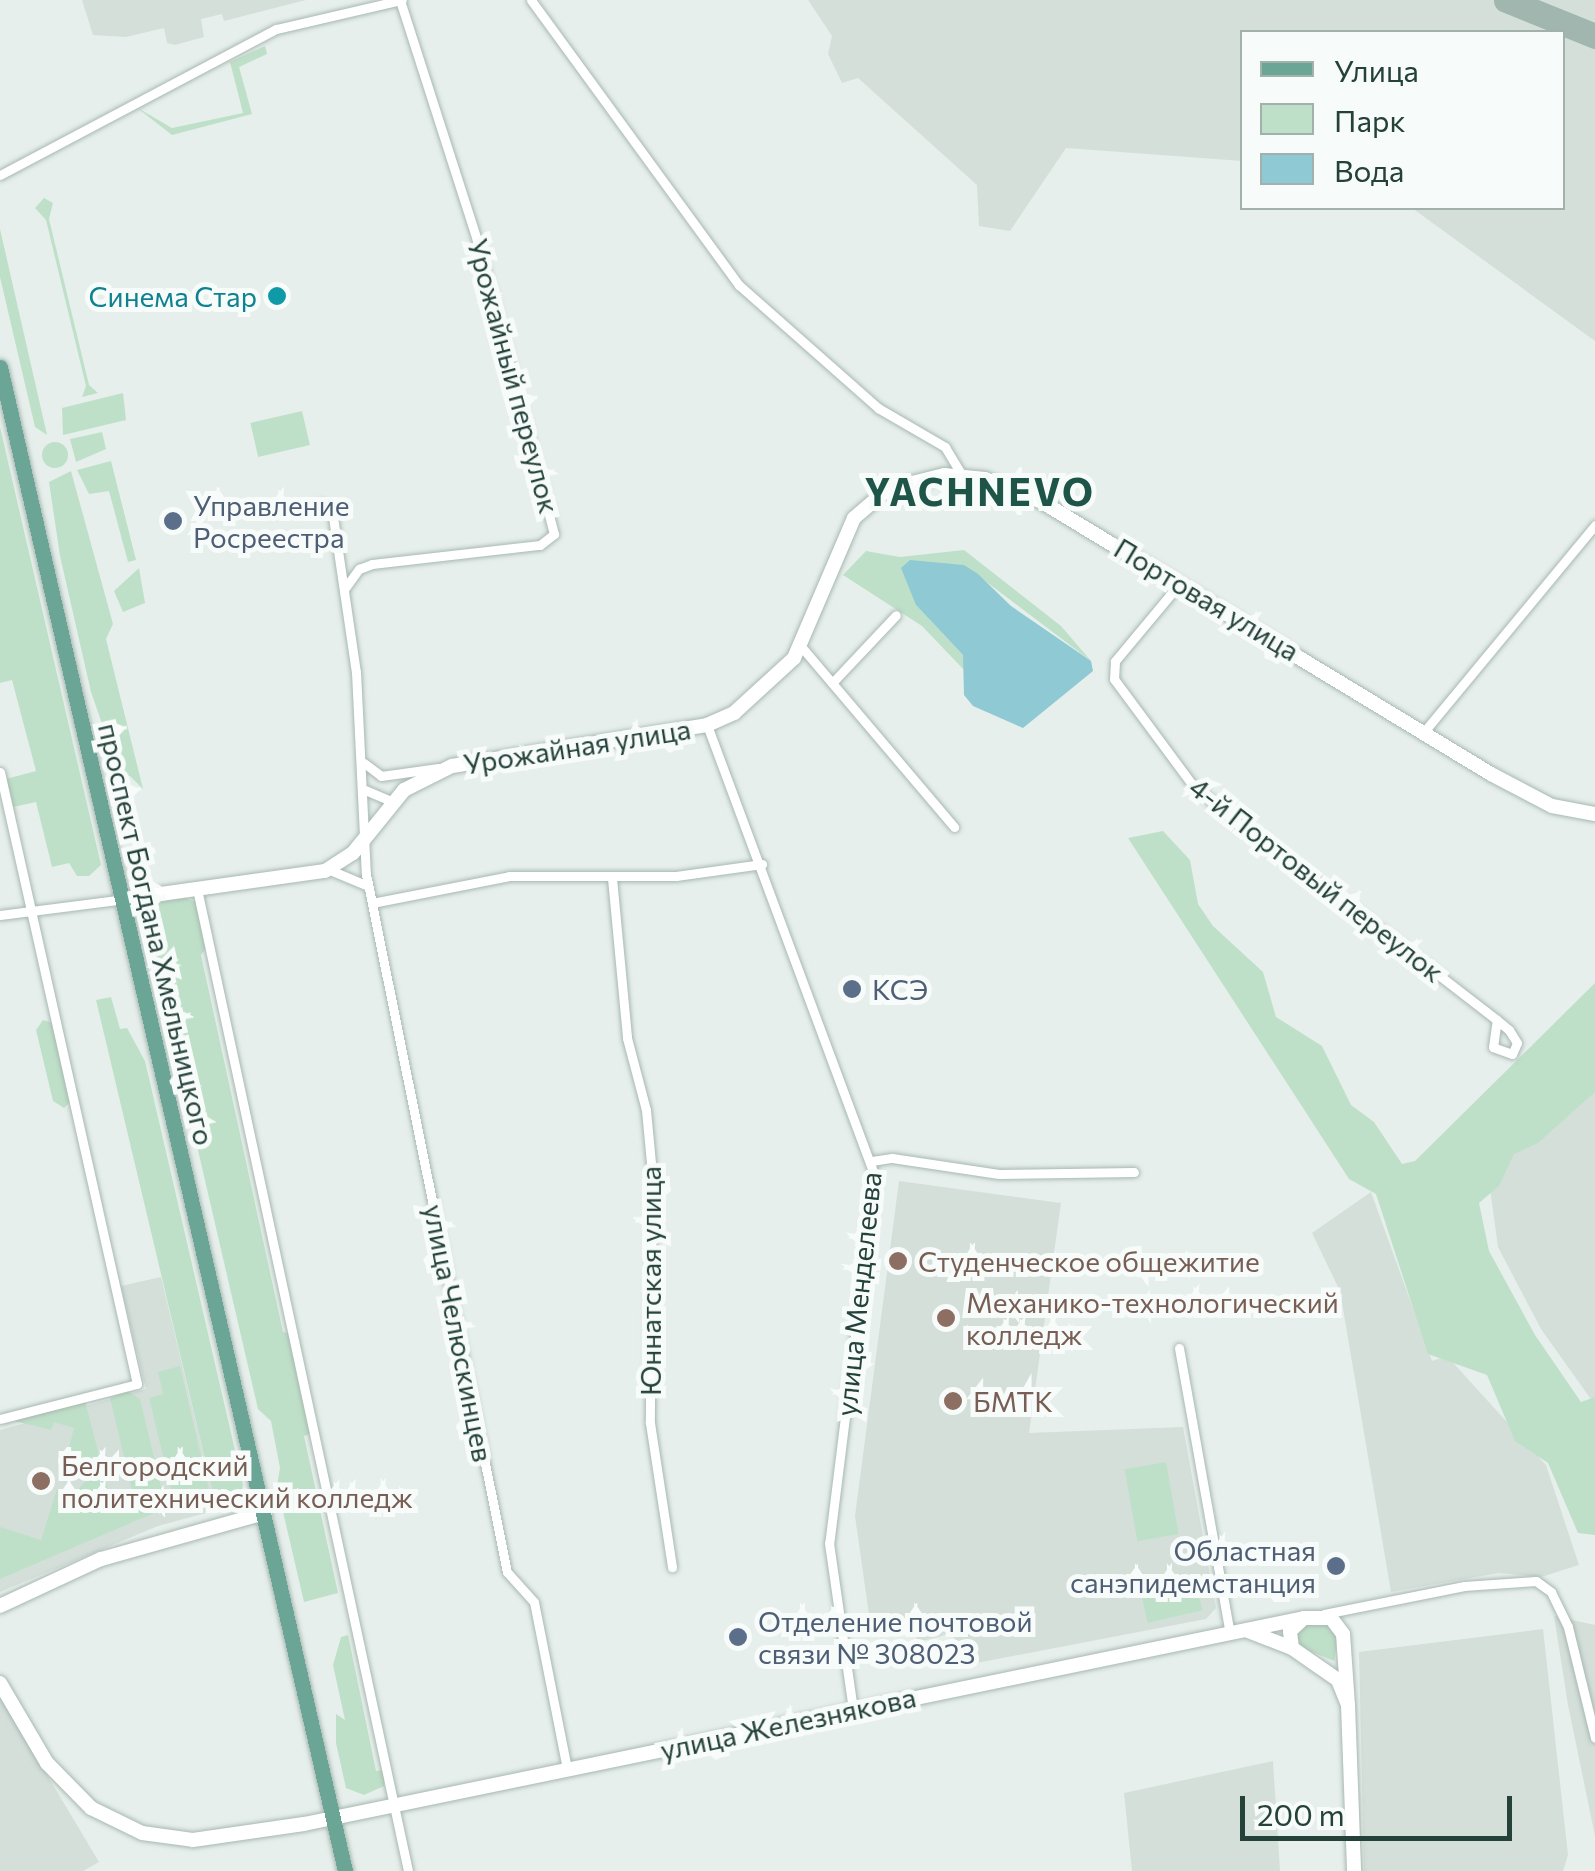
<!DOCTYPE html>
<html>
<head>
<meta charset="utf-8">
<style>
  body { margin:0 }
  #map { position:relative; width:1595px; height:1871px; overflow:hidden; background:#e6efeb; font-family:Commissioner,sans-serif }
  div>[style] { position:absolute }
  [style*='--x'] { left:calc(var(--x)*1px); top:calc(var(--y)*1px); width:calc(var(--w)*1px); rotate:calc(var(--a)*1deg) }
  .built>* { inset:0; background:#d4dfda }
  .green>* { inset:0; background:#bfe0c8; transform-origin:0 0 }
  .round { border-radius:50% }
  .water>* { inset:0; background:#8ec9d4 }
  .taxiway>* { height:25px; margin:-12.5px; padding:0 12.5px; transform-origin:12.5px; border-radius:12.5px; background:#a2b6b0 }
  .roads { filter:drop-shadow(0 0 2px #a8b8b2) drop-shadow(0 0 2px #a8b8b2) }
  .street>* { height:9px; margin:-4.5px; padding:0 4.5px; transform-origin:4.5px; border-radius:4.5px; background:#fff }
  .secondary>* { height:14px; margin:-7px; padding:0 7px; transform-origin:7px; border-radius:7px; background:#fff }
  .primary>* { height:15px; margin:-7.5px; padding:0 7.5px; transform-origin:7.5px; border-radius:7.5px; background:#6aa596 }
  .dots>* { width:28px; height:28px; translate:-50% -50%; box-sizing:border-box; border:5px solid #f7fbf9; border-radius:50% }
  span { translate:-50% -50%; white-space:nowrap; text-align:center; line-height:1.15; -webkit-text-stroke:10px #f7fbf9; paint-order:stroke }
  .culture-label { font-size:28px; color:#0d838f }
  .right { translate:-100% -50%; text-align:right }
  .street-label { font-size:28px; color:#24423a }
  .service-label { font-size:28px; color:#4e5e75 }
  .left { translate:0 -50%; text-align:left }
  .education-label { font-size:28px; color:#785e54 }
  .district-label { font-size:38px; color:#1f5548; font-weight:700; letter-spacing:2.5px }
  .legend { position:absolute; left:1240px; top:30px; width:325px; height:180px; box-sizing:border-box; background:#f7fbf9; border:2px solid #a3b1ad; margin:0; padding:12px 18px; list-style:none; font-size:30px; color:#24423a }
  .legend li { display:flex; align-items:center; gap:20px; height:50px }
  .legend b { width:50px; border:2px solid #a3b1ad }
  .scale { position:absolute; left:1240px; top:1796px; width:272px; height:45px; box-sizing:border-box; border:5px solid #24423a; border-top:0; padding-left:12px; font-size:30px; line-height:35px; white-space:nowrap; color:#24423a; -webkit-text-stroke:8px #f7fbf9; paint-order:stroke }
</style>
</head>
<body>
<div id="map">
  <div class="built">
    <div style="clip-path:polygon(82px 0,306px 0,224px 21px,222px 14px,201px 19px,204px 37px,175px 45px,167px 43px,164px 28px,126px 37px,93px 35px)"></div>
    <div style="clip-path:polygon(808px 0,1595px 0,1595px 341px,1412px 208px,1562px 208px,1562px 32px,1242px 32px,1242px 161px,1066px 148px,1010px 231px,979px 226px,977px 185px,858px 78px,842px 83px,828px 54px,832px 36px)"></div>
    <div style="clip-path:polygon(1595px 1080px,1595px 1405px,1541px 1329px,1498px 1247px,1490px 1189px,1513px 1143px)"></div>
    <div style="clip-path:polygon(899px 1181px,1061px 1203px,1029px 1433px,1183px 1427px,1216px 1608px,1206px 1619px,961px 1666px,953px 1633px,918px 1642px,912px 1625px,872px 1636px,855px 1516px)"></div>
    <div style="clip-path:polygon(1371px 1192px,1432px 1361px,1447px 1356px,1546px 1465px,1579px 1565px,1541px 1577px,1499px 1573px,1391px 1592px,1340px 1291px,1312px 1233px)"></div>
    <div style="clip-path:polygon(161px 1277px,217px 1510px,158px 1526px,0 1592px,0 1430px,146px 1389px,121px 1286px)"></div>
    <div style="clip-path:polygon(1554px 1616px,1595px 1625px,1595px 1836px,1568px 1705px)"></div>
    <div style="clip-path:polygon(1543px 1629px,1568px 1855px,1563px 1871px,1364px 1871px,1359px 1652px)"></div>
    <div style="clip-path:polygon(0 1696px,99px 1862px,83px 1871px,0 1871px)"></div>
    <div style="clip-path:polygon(1273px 1761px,1280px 1871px,1132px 1871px,1124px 1793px)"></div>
  </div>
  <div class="green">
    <div style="clip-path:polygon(265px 46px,267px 54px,239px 67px,252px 114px,172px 135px,136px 107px,172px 128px,243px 113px,230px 62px)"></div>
    <div style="clip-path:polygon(44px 198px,53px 203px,49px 219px,89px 385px,98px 393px,82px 397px,86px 386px,46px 220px,35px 208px)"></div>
    <div style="clip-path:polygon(0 229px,47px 435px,35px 427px,0 277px)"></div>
    <div style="clip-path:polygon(123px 393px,126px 420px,63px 435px,62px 408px)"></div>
    <div style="left:302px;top:411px;width:35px;height:53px;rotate:77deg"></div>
    <div style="clip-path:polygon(0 427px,101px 865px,89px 876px,77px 876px,69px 863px,52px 867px,36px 802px,13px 807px,6px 779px,36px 771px,12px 680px,0 683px)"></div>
    <div style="clip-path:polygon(102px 432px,106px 449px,76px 462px,70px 439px)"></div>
    <div class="round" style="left:42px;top:442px;width:26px;height:26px"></div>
    <div style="clip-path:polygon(111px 461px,136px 560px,128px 562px,109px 491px,89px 494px,77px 470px)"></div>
    <div style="clip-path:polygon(71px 471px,113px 624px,106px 639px,143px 789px,130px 776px,121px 778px,91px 692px,60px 556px,49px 482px)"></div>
    <div style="clip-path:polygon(964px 550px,1061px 626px,1091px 661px,964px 565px,914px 563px,916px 605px,963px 655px,965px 671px,922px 626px,843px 575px,866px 551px,900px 557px)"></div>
    <div style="clip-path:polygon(139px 568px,145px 603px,123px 612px,114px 591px)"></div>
    <div style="clip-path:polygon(1163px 831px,1190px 860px,1198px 904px,1213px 926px,1263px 972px,1276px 1017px,1322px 1046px,1351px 1105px,1374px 1122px,1402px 1164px,1415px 1161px,1595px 983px,1595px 1092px,1538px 1143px,1514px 1154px,1499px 1186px,1479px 1203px,1489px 1251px,1535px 1335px,1581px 1402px,1595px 1397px,1595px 1535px,1578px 1533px,1548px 1463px,1515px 1441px,1487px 1375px,1428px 1354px,1376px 1194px,1349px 1179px,1128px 838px)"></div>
    <div style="clip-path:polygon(185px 898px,198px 903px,207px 947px,201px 955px,283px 1332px,291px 1334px,312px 1433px,304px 1436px,338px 1593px,304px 1602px,277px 1486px,280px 1468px,271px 1421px,258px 1409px,146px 926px,155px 903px)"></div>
    <div style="clip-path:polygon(111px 997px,120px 1029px,127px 1028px,145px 1061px,243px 1485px,240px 1500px,217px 1510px,96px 1000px)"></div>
    <div style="clip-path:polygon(43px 1020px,53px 1023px,71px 1101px,64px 1108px,53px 1101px,36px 1030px)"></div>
    <div style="clip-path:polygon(180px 1366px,211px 1498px,175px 1506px,149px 1398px,163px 1394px,158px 1372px)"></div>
    <div style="clip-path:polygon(128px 1391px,140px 1399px,164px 1499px,161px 1510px,0 1579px,0 1527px,41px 1540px,57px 1489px,76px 1492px,86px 1480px,75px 1467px,63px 1471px,74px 1428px,54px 1422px,51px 1430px,10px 1420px,85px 1401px,112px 1505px,134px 1499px,110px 1398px)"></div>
    <div style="left:1166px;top:1462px;width:73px;height:42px;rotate:80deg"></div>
    <div style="left:1196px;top:1583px;width:28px;height:56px;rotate:77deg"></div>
    <div style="clip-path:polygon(1306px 1622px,1329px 1623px,1338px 1636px,1334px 1661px,1296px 1645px,1295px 1633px)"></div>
    <div style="clip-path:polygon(348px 1635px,376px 1771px,385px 1770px,384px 1786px,364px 1795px,346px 1788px,336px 1743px,336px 1714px,345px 1720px,333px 1665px,341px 1637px)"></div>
  </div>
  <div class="water">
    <div style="clip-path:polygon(910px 560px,964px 565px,978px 574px,1011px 606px,1091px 661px,1093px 671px,1023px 728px,973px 706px,964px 695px,963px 655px,916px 605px,901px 568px)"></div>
  </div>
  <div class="taxiway">
    <div style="--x:1506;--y:0;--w:96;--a:22"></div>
  </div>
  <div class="roads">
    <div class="street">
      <div style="--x:531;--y:0;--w:353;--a:53.9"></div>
      <div style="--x:739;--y:285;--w:186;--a:41.5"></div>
      <div style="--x:878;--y:408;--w:78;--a:30.2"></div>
      <div style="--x:945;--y:447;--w:31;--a:59"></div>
      <div style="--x:0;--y:175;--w:312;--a:-27.9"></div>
      <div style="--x:276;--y:29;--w:129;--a:-13"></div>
      <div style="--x:321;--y:504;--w:13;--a:29"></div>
      <div style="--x:332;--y:510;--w:164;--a:81.6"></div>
      <div style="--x:356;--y:672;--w:202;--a:87.2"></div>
      <div style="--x:366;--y:874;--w:712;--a:78.58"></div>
      <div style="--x:507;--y:1572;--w:40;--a:48"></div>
      <div style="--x:534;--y:1602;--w:170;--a:78.8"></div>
      <div style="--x:1180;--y:583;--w:102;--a:129.8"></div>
      <div style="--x:1115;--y:661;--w:18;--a:93"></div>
      <div style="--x:1114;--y:679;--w:129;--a:53.5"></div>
      <div style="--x:1191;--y:783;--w:62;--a:41.1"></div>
      <div style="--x:1238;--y:824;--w:142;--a:36.4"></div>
      <div style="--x:1352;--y:908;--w:183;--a:37.7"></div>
      <div style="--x:1497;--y:1020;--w:16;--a:40"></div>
      <div style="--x:1509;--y:1030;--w:15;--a:58"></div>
      <div style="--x:1517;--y:1043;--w:12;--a:114"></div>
      <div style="--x:1512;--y:1054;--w:20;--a:-160"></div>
      <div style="--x:1493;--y:1047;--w:27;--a:-82"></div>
      <div style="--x:345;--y:588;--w:24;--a:-54"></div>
      <div style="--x:359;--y:569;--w:14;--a:-21"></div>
      <div style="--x:372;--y:564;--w:169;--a:-6.5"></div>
      <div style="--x:540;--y:545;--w:18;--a:-38"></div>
      <div style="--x:554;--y:534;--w:304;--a:-104.7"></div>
      <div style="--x:477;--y:240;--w:252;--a:-107.8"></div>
      <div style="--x:799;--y:644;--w:240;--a:49.7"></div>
      <div style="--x:832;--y:683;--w:93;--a:-46.7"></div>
      <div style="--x:707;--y:725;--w:481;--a:69.6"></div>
      <div style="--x:875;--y:1176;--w:370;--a:97.1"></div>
      <div style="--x:829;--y:1543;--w:169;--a:81.8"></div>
      <div style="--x:1423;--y:733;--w:270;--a:-50.4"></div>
      <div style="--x:364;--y:763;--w:21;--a:37"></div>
      <div style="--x:381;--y:776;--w:58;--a:-8"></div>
      <div style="--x:0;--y:772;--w:627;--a:77.38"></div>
      <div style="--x:137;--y:1384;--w:141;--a:165.7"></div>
      <div style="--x:365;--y:790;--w:28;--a:23"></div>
      <div style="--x:330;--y:870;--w:41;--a:22.8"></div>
      <div style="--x:612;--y:878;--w:161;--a:84.6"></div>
      <div style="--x:627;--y:1038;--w:74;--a:75.2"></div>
      <div style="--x:646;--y:1110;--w:63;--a:84.6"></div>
      <div style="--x:652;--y:1173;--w:250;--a:90.5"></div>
      <div style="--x:650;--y:1423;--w:146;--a:81.3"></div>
      <div style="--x:197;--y:889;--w:1004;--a:77.87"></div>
      <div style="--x:372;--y:903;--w:140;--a:-11.1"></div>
      <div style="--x:509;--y:876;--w:167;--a:0"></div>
      <div style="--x:676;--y:876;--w:87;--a:-7.9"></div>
      <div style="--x:0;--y:915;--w:126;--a:-7.3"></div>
      <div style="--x:872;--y:1161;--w:20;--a:-9"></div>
      <div style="--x:892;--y:1158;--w:108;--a:8.5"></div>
      <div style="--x:999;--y:1174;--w:135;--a:-0.8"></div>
      <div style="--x:1179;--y:1348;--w:290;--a:79.9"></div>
      <div style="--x:1324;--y:1614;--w:143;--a:-11.3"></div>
      <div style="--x:1464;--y:1586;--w:72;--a:-4"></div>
      <div style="--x:1536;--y:1581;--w:19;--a:36"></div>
      <div style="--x:1551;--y:1592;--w:39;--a:64"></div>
      <div style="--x:1568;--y:1627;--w:114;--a:76.3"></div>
    </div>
    <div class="secondary">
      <div style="--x:125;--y:899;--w:202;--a:-8"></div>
      <div style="--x:325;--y:871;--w:33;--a:-33"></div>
      <div style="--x:353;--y:853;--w:81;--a:-51"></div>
      <div style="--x:404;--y:790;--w:54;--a:-26.6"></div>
      <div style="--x:452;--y:766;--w:258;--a:-9.1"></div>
      <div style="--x:707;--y:725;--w:30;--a:-24"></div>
      <div style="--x:734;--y:713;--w:81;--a:-42.5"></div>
      <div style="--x:794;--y:658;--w:152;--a:-66.8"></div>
      <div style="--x:854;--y:518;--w:45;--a:-40.5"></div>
      <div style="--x:888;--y:489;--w:58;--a:-14"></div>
      <div style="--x:944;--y:475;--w:41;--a:5.6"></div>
      <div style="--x:985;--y:479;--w:61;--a:22"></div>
      <div style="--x:1042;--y:502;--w:525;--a:31.21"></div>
      <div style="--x:1491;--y:774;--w:69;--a:27.7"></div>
      <div style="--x:1552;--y:806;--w:44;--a:10.5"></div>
      <div style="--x:0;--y:1606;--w:111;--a:-25"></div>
      <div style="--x:101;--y:1559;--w:170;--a:-15.7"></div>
      <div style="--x:1248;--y:1631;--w:47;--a:21.1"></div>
      <div style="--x:0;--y:1683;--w:93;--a:59.6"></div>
      <div style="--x:47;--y:1763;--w:63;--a:45.6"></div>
      <div style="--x:91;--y:1808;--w:57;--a:26.1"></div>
      <div style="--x:142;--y:1833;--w:51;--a:7.8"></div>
      <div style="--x:193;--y:1840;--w:112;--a:-8.2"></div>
      <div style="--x:304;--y:1824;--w:1021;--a:-11.64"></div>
      <div style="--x:1348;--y:1705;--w:27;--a:-112"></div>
      <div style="--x:1338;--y:1680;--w:56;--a:-145.2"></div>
      <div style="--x:1292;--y:1648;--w:17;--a:-97"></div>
      <div style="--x:1290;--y:1631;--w:19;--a:-43"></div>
      <div style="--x:1304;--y:1618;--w:27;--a:0"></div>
      <div style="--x:1331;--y:1618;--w:20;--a:53"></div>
      <div style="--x:1343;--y:1634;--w:71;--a:86"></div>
      <div style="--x:1348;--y:1705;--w:166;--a:87.9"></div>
    </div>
    <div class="primary">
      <div style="--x:0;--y:367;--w:1543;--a:77.08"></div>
    </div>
  </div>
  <div class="dots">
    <div style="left:277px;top:296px;background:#0f9aa8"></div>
    <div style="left:173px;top:521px;background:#5c6f8a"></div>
    <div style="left:852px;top:989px;background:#5c6f8a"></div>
    <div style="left:898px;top:1261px;background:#8d6e63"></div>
    <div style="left:946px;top:1318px;background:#8d6e63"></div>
    <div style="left:953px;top:1401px;background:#8d6e63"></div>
    <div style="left:41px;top:1481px;background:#8d6e63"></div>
    <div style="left:1336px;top:1566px;background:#5c6f8a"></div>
    <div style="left:738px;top:1637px;background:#5c6f8a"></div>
  </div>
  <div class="culture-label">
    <span class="right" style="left:257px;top:296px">Синема Стар</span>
  </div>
  <div class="street-label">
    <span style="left:514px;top:376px;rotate:75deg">Урожайный переулок</span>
    <span style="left:1207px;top:599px;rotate:31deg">Портовая улица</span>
    <span style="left:577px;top:746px;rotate:-9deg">Урожайная улица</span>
    <span style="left:1317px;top:879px;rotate:38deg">4-й Портовый переулок</span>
    <span style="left:157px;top:934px;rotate:77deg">проспект Богдана Хмельницкого</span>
    <span style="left:650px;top:1281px;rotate:-90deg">Юннатская улица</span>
    <span style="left:858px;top:1294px;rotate:-84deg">улица Менделеева</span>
    <span style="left:459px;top:1333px;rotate:79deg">улица Челюскинцев</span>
    <span style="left:788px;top:1723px;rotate:-12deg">улица Железнякова</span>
  </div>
  <div class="service-label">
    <span class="left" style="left:193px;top:521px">Управление<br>Росреестра</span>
    <span class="left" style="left:872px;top:989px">КСЭ</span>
    <span class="right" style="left:1316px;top:1566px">Областная<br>санэпидемстанция</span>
    <span class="left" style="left:758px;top:1637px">Отделение почтовой<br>связи № 308023</span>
  </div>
  <div class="education-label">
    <span class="left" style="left:918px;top:1261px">Студенческое общежитие</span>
    <span class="left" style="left:966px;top:1318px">Механико-технологический<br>колледж</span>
    <span class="left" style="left:973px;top:1401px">БМТК</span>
    <span class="left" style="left:61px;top:1481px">Белгородский<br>политехнический колледж</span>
  </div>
  <div class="district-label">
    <span style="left:980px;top:491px">YACHNEVO</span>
  </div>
  <ul class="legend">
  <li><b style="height:12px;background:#6aa596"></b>Улица</li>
  <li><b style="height:28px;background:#bfe0c8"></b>Парк</li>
  <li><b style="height:28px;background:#8ec9d4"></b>Вода</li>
  </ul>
  <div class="scale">200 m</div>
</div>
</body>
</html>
